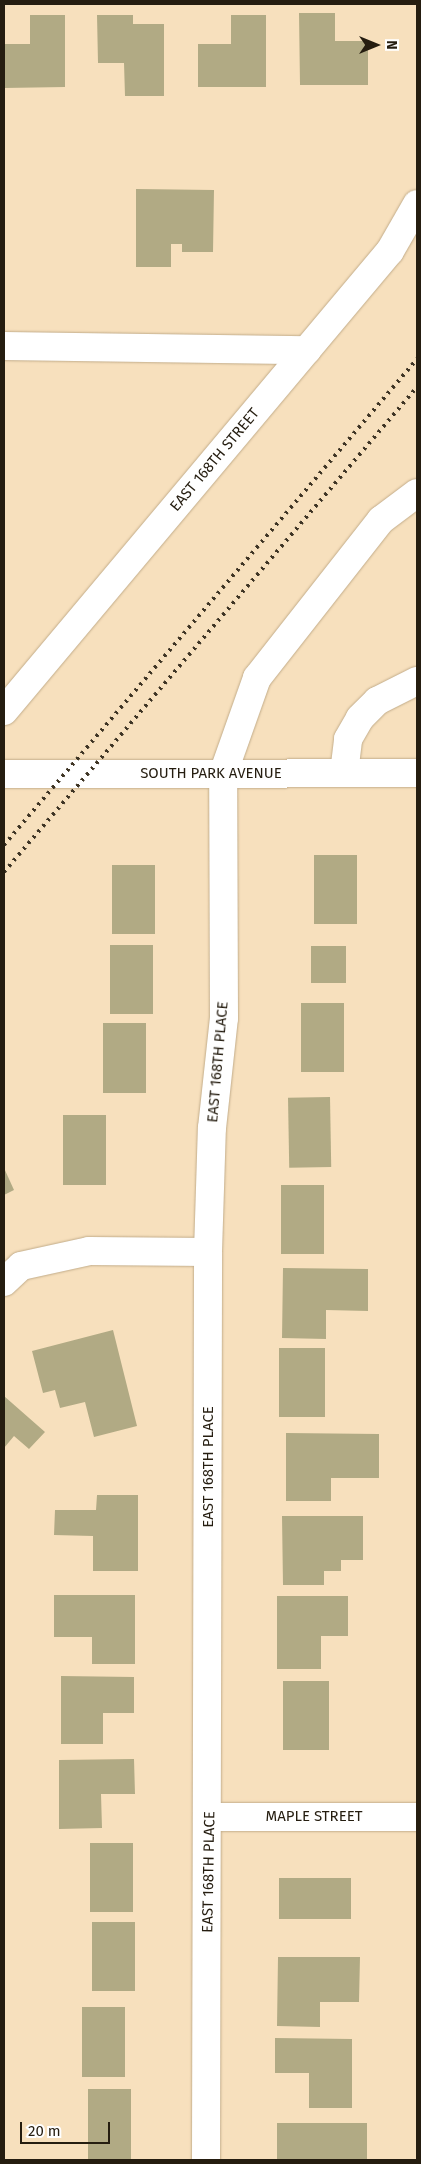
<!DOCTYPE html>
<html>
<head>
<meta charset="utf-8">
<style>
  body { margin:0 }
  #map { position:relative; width:421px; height:2164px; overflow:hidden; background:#f7e0bd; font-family:"Fira Sans",sans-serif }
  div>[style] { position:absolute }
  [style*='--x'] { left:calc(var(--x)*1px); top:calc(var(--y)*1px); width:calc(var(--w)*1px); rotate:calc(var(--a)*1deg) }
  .building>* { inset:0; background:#b1aa84; transform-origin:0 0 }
  .roads { filter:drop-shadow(0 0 1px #c2ac8a) drop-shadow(0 0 1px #c2ac8a) }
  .minor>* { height:28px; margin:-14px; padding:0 14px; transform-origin:14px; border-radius:14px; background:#fff }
  .rail>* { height:4px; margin-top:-2px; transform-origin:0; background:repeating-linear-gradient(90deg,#3e3424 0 2.5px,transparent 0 7.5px) }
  span { translate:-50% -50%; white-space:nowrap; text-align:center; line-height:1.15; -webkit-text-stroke:4.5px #fff; paint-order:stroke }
  .street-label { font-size:15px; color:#251d10 }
  .frame { position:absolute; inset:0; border:5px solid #251d10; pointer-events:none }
  .north { position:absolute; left:351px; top:20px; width:50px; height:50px; -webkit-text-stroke:4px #fff; paint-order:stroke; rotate:90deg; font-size:14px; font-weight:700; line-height:20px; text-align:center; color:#251d10 }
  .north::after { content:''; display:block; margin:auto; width:18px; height:22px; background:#251d10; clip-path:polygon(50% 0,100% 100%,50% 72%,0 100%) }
  .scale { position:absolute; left:20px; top:2122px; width:90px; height:22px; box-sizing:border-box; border:2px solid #251d10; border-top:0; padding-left:6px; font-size:15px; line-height:18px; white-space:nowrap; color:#251d10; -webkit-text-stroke:4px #fff; paint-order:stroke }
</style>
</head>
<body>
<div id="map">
  <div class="building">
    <div style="clip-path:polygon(299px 13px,335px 13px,335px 41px,368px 41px,368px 85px,300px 85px)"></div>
    <div style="clip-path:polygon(30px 15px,65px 15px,65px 87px,4px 88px,4px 44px,30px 44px)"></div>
    <div style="clip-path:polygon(97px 15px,133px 15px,133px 24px,164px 24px,164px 96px,125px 96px,124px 63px,98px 63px)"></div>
    <div style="clip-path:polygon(231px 15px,266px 15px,266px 87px,198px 87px,198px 44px,231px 44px)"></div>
    <div style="clip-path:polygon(136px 189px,214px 190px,213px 252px,182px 252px,182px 244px,171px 244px,171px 267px,136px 267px)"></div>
    <div style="left:314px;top:855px;width:43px;height:69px"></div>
    <div style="left:112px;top:865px;width:43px;height:69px"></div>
    <div style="left:110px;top:945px;width:43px;height:69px"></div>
    <div style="left:311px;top:946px;width:35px;height:37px"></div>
    <div style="left:301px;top:1003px;width:43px;height:69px"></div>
    <div style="left:146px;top:1023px;width:70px;height:43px;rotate:90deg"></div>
    <div style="left:330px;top:1097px;width:70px;height:42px;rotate:89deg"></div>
    <div style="left:106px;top:1115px;width:70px;height:43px;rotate:90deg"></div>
    <div style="clip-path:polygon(4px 1168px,14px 1190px,4px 1195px)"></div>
    <div style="left:281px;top:1185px;width:43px;height:69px"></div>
    <div style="clip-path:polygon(283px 1268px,368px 1269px,368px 1311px,326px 1310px,326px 1339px,282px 1338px)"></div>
    <div style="clip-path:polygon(113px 1330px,137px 1426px,94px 1437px,85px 1402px,60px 1408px,55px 1390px,43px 1393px,32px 1351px)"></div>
    <div style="left:279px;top:1348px;width:46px;height:69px"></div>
    <div style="clip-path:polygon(4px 1396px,45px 1432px,29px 1449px,14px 1436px,4px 1448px)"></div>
    <div style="clip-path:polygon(286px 1433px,379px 1434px,379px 1478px,331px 1478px,331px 1501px,286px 1501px)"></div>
    <div style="clip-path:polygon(97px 1495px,138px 1495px,138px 1571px,93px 1571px,93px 1536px,54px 1535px,55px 1510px,96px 1510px)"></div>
    <div style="clip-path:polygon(282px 1516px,363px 1516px,363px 1560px,341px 1560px,341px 1571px,324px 1571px,324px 1585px,283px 1585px)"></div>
    <div style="clip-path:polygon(54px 1595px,135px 1595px,135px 1664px,92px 1664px,92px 1637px,54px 1637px)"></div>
    <div style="clip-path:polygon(277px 1596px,348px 1596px,348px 1636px,321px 1636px,321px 1669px,277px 1669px)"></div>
    <div style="clip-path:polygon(61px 1676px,134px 1677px,134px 1713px,103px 1713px,103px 1744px,61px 1744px)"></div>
    <div style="left:283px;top:1681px;width:46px;height:69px"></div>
    <div style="clip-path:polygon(134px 1759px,135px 1794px,101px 1794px,102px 1828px,59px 1829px,59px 1760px)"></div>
    <div style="left:90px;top:1843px;width:43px;height:69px"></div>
    <div style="left:279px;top:1878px;width:72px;height:41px"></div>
    <div style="left:92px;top:1922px;width:43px;height:69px"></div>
    <div style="clip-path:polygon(278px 1957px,360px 1957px,359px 2002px,320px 2002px,320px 2027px,277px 2026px)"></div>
    <div style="left:82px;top:2007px;width:43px;height:70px"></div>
    <div style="clip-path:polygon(275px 2038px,352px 2039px,352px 2108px,309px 2108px,309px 2073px,275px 2073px)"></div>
    <div style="left:88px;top:2089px;width:43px;height:70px"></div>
    <div style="left:367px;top:2123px;width:37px;height:90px;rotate:90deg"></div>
  </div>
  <div class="roads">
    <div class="minor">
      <div style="--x:4;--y:346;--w:303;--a:0.8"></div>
      <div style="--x:4;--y:711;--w:600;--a:-50"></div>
      <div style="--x:390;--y:251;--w:54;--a:-60.1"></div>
      <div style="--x:344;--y:773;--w:34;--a:-83"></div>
      <div style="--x:348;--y:739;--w:24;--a:-60"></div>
      <div style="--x:360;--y:718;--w:24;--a:-45"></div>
      <div style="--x:377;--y:701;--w:45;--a:-26.6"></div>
      <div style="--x:4;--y:774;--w:413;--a:-0.1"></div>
      <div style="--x:4;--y:1282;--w:23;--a:-43"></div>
      <div style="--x:21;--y:1266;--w:70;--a:-12.4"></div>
      <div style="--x:89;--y:1251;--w:119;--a:0.5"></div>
      <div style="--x:210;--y:1817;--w:207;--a:0"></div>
      <div style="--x:206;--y:2160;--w:908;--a:-89.87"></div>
      <div style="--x:208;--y:1252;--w:124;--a:-88.2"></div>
      <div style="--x:212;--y:1128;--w:111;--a:-83.8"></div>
      <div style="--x:224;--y:1018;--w:244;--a:-90.2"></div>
      <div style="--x:223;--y:774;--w:102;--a:-70.5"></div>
      <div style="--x:257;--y:678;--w:201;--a:-51.9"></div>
      <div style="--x:381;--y:520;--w:45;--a:-36.9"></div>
    </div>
  </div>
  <div class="rail">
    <div style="--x:4;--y:845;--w:638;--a:-49.64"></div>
    <div style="--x:4;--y:872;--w:637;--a:-49.58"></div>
  </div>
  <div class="street-label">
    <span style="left:215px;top:460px;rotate:-50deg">EAST 168TH STREET</span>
    <span style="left:211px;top:774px">SOUTH PARK AVENUE</span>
    <span style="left:218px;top:1062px;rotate:-85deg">EAST 168TH PLACE</span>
    <span style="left:209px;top:1467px;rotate:-90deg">EAST 168TH PLACE</span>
    <span style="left:314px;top:1817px">MAPLE STREET</span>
    <span style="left:209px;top:1872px;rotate:-89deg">EAST 168TH PLACE</span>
  </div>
  <div class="frame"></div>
  <div class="north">N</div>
  <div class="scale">20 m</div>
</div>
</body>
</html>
